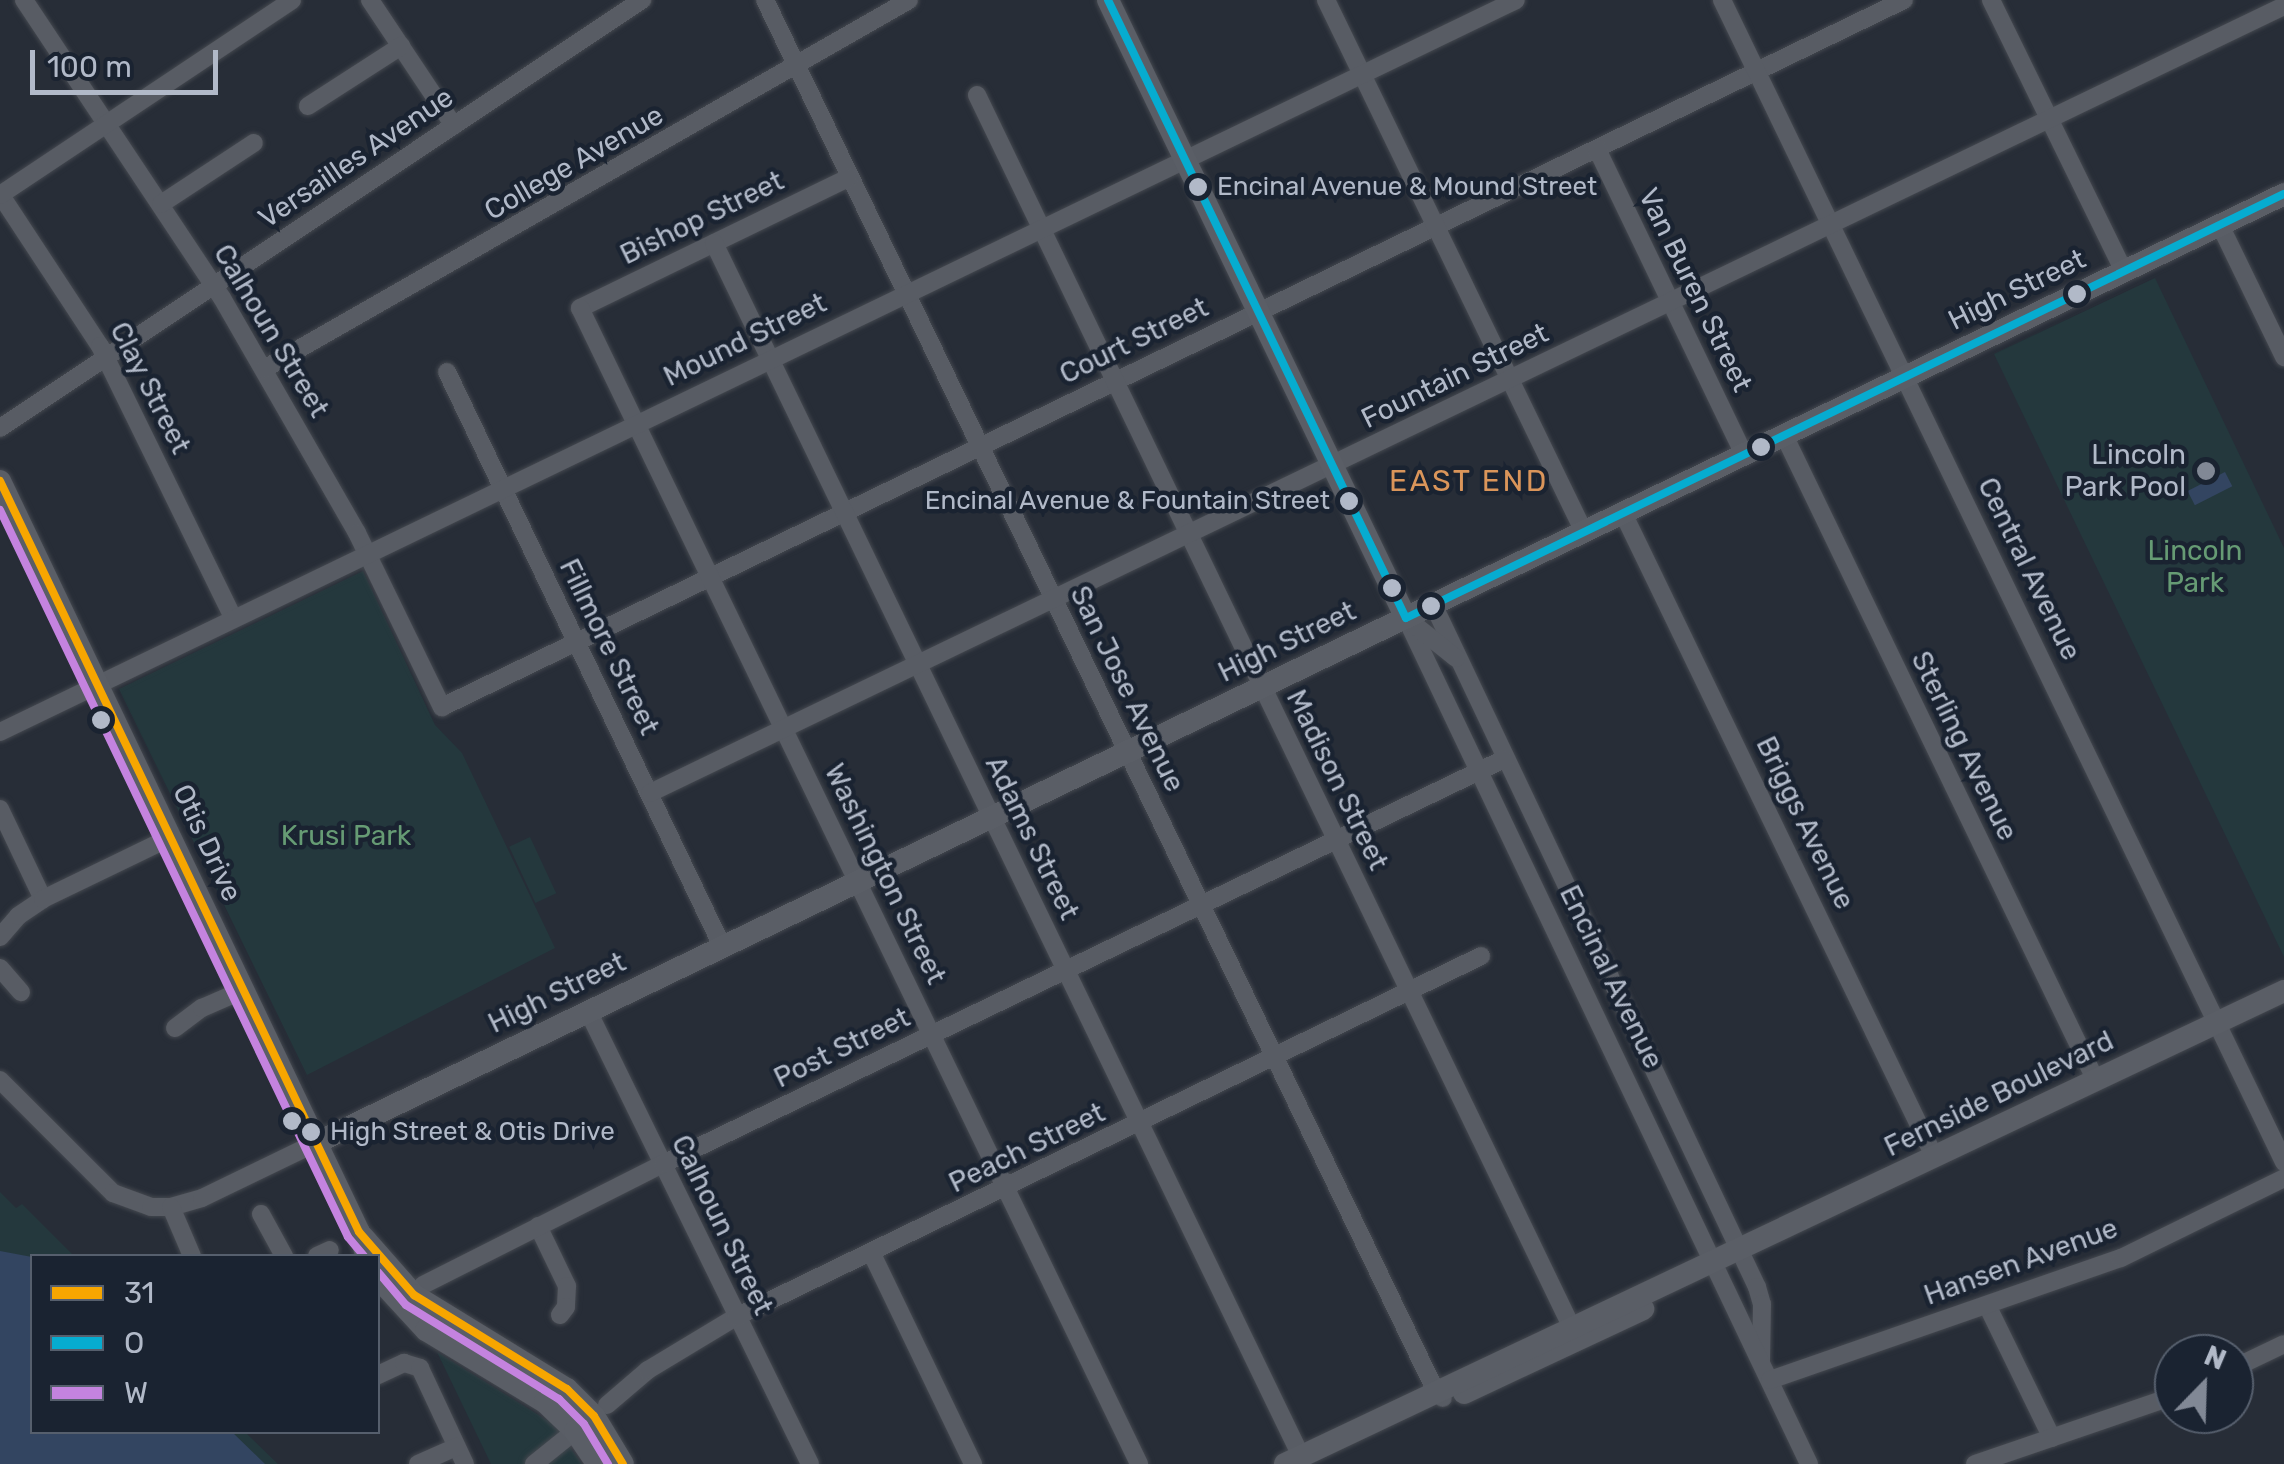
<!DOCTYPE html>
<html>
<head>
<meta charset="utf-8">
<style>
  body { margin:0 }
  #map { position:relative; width:2284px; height:1464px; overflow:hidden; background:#272d37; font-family:Rubik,sans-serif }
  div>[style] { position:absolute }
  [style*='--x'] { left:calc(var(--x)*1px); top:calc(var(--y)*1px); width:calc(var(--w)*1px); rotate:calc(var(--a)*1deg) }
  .green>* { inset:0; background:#24383d; transform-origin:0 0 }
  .water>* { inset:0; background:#334561; transform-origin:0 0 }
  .roads { filter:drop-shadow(0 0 2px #44484f) drop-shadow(0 0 2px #44484f) }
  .minor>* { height:18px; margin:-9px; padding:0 9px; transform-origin:9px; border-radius:9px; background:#585c64 }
  .major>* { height:22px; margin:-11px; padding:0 11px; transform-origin:11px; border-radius:11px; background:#5a5e66 }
  .bus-1>* { height:8px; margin:-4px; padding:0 4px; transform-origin:4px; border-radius:4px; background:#f7a600 }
  .bus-2>* { height:8px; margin:-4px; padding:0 4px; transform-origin:4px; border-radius:4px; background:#06acd0 }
  .bus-3>* { height:8px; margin:-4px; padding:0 4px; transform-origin:4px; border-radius:4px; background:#c483df }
  .dots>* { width:28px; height:28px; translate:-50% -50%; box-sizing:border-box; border:5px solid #1a2331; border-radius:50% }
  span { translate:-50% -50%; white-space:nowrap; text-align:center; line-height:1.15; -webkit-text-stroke:9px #1a2331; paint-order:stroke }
  .bus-label { font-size:26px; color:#b1b9c8 }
  .left { translate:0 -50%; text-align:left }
  .right { translate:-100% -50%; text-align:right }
  .street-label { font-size:28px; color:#b1b9c8 }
  .poi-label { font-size:28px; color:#b1b9c8 }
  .park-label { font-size:28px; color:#669b74 }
  .neighbourhood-label { font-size:30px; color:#da955a; letter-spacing:2.5px }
  .legend { position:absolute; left:30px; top:1254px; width:350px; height:180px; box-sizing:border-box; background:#1a2331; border:2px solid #565f6d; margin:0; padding:12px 18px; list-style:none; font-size:30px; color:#b1b9c8 }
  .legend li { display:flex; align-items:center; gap:20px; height:50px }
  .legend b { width:50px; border:2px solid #565f6d }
  .north { position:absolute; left:2154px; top:1334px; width:100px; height:100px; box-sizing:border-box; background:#1a2331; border:2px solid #565f6d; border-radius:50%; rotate:23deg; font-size:28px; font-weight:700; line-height:40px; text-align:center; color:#b1b9c8 }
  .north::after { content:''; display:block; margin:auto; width:35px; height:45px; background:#818895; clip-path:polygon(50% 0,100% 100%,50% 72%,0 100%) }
  .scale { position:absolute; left:30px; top:50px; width:188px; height:45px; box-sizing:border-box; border:5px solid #b1b9c8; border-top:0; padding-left:12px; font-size:30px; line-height:35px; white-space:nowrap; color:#b1b9c8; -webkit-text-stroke:8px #1a2331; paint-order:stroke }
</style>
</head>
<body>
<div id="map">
  <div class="green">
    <div style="clip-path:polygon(2155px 278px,2284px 548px,2284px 957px,1994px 354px)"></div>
    <div style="clip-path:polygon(363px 571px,435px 725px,462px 753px,555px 948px,307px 1075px,119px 689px)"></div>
    <div style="left:530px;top:837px;width:62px;height:23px;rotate:65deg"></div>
    <div style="clip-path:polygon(0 1192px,16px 1208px,22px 1204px,74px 1256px,32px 1256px,32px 1432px,245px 1432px,278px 1464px,0 1464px)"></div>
    <div style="clip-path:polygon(437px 1352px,553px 1424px,582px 1464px,491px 1464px)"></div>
  </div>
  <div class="water">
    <div style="left:2225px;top:472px;width:16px;height:42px;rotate:63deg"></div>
    <div style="clip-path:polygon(0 1251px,32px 1257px,32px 1432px,232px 1432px,265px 1464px,0 1464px)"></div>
  </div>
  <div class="roads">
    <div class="minor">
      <div style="--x:24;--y:0;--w:358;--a:56.4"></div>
      <div style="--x:222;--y:298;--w:271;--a:60.1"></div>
      <div style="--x:357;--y:533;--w:194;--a:64"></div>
      <div style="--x:442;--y:707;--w:1624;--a:-25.81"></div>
      <div style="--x:370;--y:0;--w:151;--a:56.3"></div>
      <div style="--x:765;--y:0;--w:1545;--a:64.26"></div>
      <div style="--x:1436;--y:1392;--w:9;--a:41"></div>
      <div style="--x:1326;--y:0;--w:591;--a:64.13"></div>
      <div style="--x:1722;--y:0;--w:1291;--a:64.19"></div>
      <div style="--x:1991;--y:0;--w:302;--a:63.9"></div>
      <div style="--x:977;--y:95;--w:1367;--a:64.24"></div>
      <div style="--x:308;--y:106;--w:111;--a:-32.8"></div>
      <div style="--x:1597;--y:149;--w:339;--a:64.3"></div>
      <div style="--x:848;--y:178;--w:298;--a:154.1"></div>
      <div style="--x:580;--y:308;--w:1284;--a:64.19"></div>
      <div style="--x:0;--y:194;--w:182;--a:56.7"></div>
      <div style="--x:100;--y:346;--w:303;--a:63.9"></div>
      <div style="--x:0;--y:195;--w:351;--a:-33.7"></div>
      <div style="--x:161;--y:204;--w:111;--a:-33.3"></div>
      <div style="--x:2220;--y:225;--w:147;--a:64.1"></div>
      <div style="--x:714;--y:243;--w:1348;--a:64.18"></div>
      <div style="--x:264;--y:369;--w:743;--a:-29.77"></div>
      <div style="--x:447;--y:372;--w:636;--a:64.4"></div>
      <div style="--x:0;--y:428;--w:772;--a:-33.69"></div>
      <div style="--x:1784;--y:435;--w:717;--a:64.22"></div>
      <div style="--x:1623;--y:513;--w:716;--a:64.19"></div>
      <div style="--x:1433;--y:604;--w:756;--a:64.62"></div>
      <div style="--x:1757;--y:1287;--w:18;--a:74"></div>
      <div style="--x:1762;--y:1304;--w:58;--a:91"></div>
      <div style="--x:1406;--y:618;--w:937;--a:64.53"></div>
      <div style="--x:1406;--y:618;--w:64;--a:38.7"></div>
      <div style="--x:0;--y:732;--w:1683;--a:-25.77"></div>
      <div style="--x:650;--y:793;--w:1814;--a:-25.72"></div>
      <div style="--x:0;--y:809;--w:100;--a:64.5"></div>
      <div style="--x:0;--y:937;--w:28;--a:-49"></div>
      <div style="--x:18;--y:916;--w:30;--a:-34"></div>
      <div style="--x:43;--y:899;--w:142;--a:-25.8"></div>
      <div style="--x:0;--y:968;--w:32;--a:49"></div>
      <div style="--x:588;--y:1011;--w:504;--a:63.89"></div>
      <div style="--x:175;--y:1028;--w:34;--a:-37"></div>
      <div style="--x:202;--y:1008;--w:45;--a:-23.7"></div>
      <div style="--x:0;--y:1080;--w:160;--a:45"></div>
      <div style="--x:113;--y:1193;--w:40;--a:20.2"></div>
      <div style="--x:151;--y:1207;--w:20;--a:0"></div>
      <div style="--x:171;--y:1207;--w:32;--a:-16"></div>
      <div style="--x:202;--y:1198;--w:127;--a:-25.8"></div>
      <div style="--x:171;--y:1207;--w:53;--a:66.8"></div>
      <div style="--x:261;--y:1214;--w:48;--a:61.3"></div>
      <div style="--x:538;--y:1226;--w:67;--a:64.2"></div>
      <div style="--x:567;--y:1286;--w:21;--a:93"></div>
      <div style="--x:566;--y:1307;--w:10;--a:127"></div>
      <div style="--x:872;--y:1254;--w:233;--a:64.3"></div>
      <div style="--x:317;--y:1256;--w:14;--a:-25"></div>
      <div style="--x:423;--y:1285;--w:269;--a:-26.8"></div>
      <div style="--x:663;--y:1164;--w:933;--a:-25.71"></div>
      <div style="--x:1987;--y:1305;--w:148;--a:64"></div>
      <div style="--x:2234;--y:1368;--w:55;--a:-25.6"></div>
      <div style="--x:378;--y:1375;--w:29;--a:-25"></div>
      <div style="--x:404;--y:1363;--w:17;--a:17"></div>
      <div style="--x:420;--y:1368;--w:106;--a:64.9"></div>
      <div style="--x:1770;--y:1380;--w:372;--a:-19.2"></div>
      <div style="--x:2121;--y:1258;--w:182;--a:-26.1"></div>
      <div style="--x:607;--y:1405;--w:54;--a:-40.5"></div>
      <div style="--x:648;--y:1370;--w:103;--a:-31.1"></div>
      <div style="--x:736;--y:1317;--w:828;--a:-25.85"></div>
      <div style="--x:418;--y:1464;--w:42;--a:-24.1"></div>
      <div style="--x:534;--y:1464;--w:53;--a:-38.8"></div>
      <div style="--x:1975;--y:1464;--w:210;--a:-18.9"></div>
    </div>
    <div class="major">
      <div style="--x:1108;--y:0;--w:686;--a:64.26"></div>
      <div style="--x:0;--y:481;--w:832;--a:64.45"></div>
      <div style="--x:359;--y:1232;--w:25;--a:72"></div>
      <div style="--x:316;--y:1143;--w:2185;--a:-25.74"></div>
      <div style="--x:363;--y:1237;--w:77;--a:48.7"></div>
      <div style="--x:414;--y:1295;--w:180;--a:31.6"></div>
      <div style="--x:567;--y:1389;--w:38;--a:45"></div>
      <div style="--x:594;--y:1416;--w:56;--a:58.9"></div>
      <div style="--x:378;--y:1278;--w:71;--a:47.3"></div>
      <div style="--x:426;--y:1330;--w:139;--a:31.2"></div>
      <div style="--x:545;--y:1402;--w:42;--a:44"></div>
      <div style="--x:575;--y:1431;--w:40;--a:56"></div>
      <div style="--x:1464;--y:1393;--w:198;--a:-25.1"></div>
      <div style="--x:1285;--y:1464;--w:1105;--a:-25.34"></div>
    </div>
  </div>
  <div class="bus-1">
    <div style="--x:0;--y:481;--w:832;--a:64.45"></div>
    <div style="--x:359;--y:1232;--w:84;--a:48.9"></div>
    <div style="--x:414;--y:1295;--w:180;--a:31.6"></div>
    <div style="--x:567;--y:1389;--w:38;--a:45"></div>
    <div style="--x:594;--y:1416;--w:56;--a:58.9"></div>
  </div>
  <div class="bus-2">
    <div style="--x:1108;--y:0;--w:686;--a:64.26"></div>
    <div style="--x:1406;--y:618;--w:975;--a:-25.78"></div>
  </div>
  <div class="bus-3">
    <div style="--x:0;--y:510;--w:806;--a:64.42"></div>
    <div style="--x:348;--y:1237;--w:25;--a:50"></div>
    <div style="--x:378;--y:1272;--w:43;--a:49.7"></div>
    <div style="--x:406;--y:1305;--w:180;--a:31.6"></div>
    <div style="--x:559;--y:1399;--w:35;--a:45"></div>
    <div style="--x:584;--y:1424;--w:47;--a:59"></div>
  </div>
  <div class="dots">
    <div style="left:1198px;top:187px;background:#b1b9c8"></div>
    <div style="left:2077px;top:294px;background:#b1b9c8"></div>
    <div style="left:1761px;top:447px;background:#b1b9c8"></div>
    <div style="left:2206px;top:471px;background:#818895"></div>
    <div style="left:1349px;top:501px;background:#b1b9c8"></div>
    <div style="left:1392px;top:588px;background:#b1b9c8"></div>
    <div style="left:1431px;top:606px;background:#b1b9c8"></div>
    <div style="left:101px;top:720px;background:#b1b9c8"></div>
    <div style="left:292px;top:1121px;background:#b1b9c8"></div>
    <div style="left:311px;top:1132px;background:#b1b9c8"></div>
  </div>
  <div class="bus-label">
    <span class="left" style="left:1217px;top:187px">Encinal Avenue &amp; Mound Street</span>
    <span class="right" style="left:1330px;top:501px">Encinal Avenue &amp; Fountain Street</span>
    <span class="left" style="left:330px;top:1132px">High Street &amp; Otis Drive</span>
  </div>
  <div class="street-label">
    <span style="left:356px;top:158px;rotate:-34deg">Versailles Avenue</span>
    <span style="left:574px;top:163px;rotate:-30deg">College Avenue</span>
    <span style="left:702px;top:218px;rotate:-26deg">Bishop Street</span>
    <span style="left:1695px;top:290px;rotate:64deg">Van Buren Street</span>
    <span style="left:2017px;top:290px;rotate:-26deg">High Street</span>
    <span style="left:271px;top:331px;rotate:59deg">Calhoun Street</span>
    <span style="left:745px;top:340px;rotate:-26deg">Mound Street</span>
    <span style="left:1134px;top:341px;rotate:-26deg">Court Street</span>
    <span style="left:1455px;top:376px;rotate:-26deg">Fountain Street</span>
    <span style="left:150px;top:388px;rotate:63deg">Clay Street</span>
    <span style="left:2029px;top:569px;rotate:64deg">Central Avenue</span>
    <span style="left:1287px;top:642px;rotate:-26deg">High Street</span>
    <span style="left:609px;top:647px;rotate:64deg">Fillmore Street</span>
    <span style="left:1127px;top:689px;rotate:64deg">San Jose Avenue</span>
    <span style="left:1964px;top:746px;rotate:64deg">Sterling Avenue</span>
    <span style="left:1337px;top:780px;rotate:64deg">Madison Street</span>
    <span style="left:1805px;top:823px;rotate:64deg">Briggs Avenue</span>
    <span style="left:1032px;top:838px;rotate:64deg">Adams Street</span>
    <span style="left:207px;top:843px;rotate:65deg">Otis Drive</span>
    <span style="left:885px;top:874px;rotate:64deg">Washington Street</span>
    <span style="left:1611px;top:977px;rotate:64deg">Encinal Avenue</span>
    <span style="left:557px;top:993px;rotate:-26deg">High Street</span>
    <span style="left:842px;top:1048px;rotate:-26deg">Post Street</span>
    <span style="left:1999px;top:1094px;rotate:-26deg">Fernside Boulevard</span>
    <span style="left:1027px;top:1148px;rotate:-26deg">Peach Street</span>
    <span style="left:722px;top:1225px;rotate:64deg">Calhoun Street</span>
    <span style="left:2021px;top:1262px;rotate:-20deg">Hansen Avenue</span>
  </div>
  <div class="poi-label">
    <span class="right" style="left:2186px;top:471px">Lincoln<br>Park Pool</span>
  </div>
  <div class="park-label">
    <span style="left:2195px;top:567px">Lincoln<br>Park</span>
    <span style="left:346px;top:836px">Krusi Park</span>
  </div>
  <div class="neighbourhood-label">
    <span style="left:1469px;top:481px">EAST END</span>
  </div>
  <ul class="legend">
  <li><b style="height:12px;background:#f7a600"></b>31</li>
  <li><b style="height:12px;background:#06acd0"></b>O</li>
  <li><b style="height:12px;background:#c483df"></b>W</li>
  </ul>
  <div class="north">N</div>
  <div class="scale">100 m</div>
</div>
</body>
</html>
